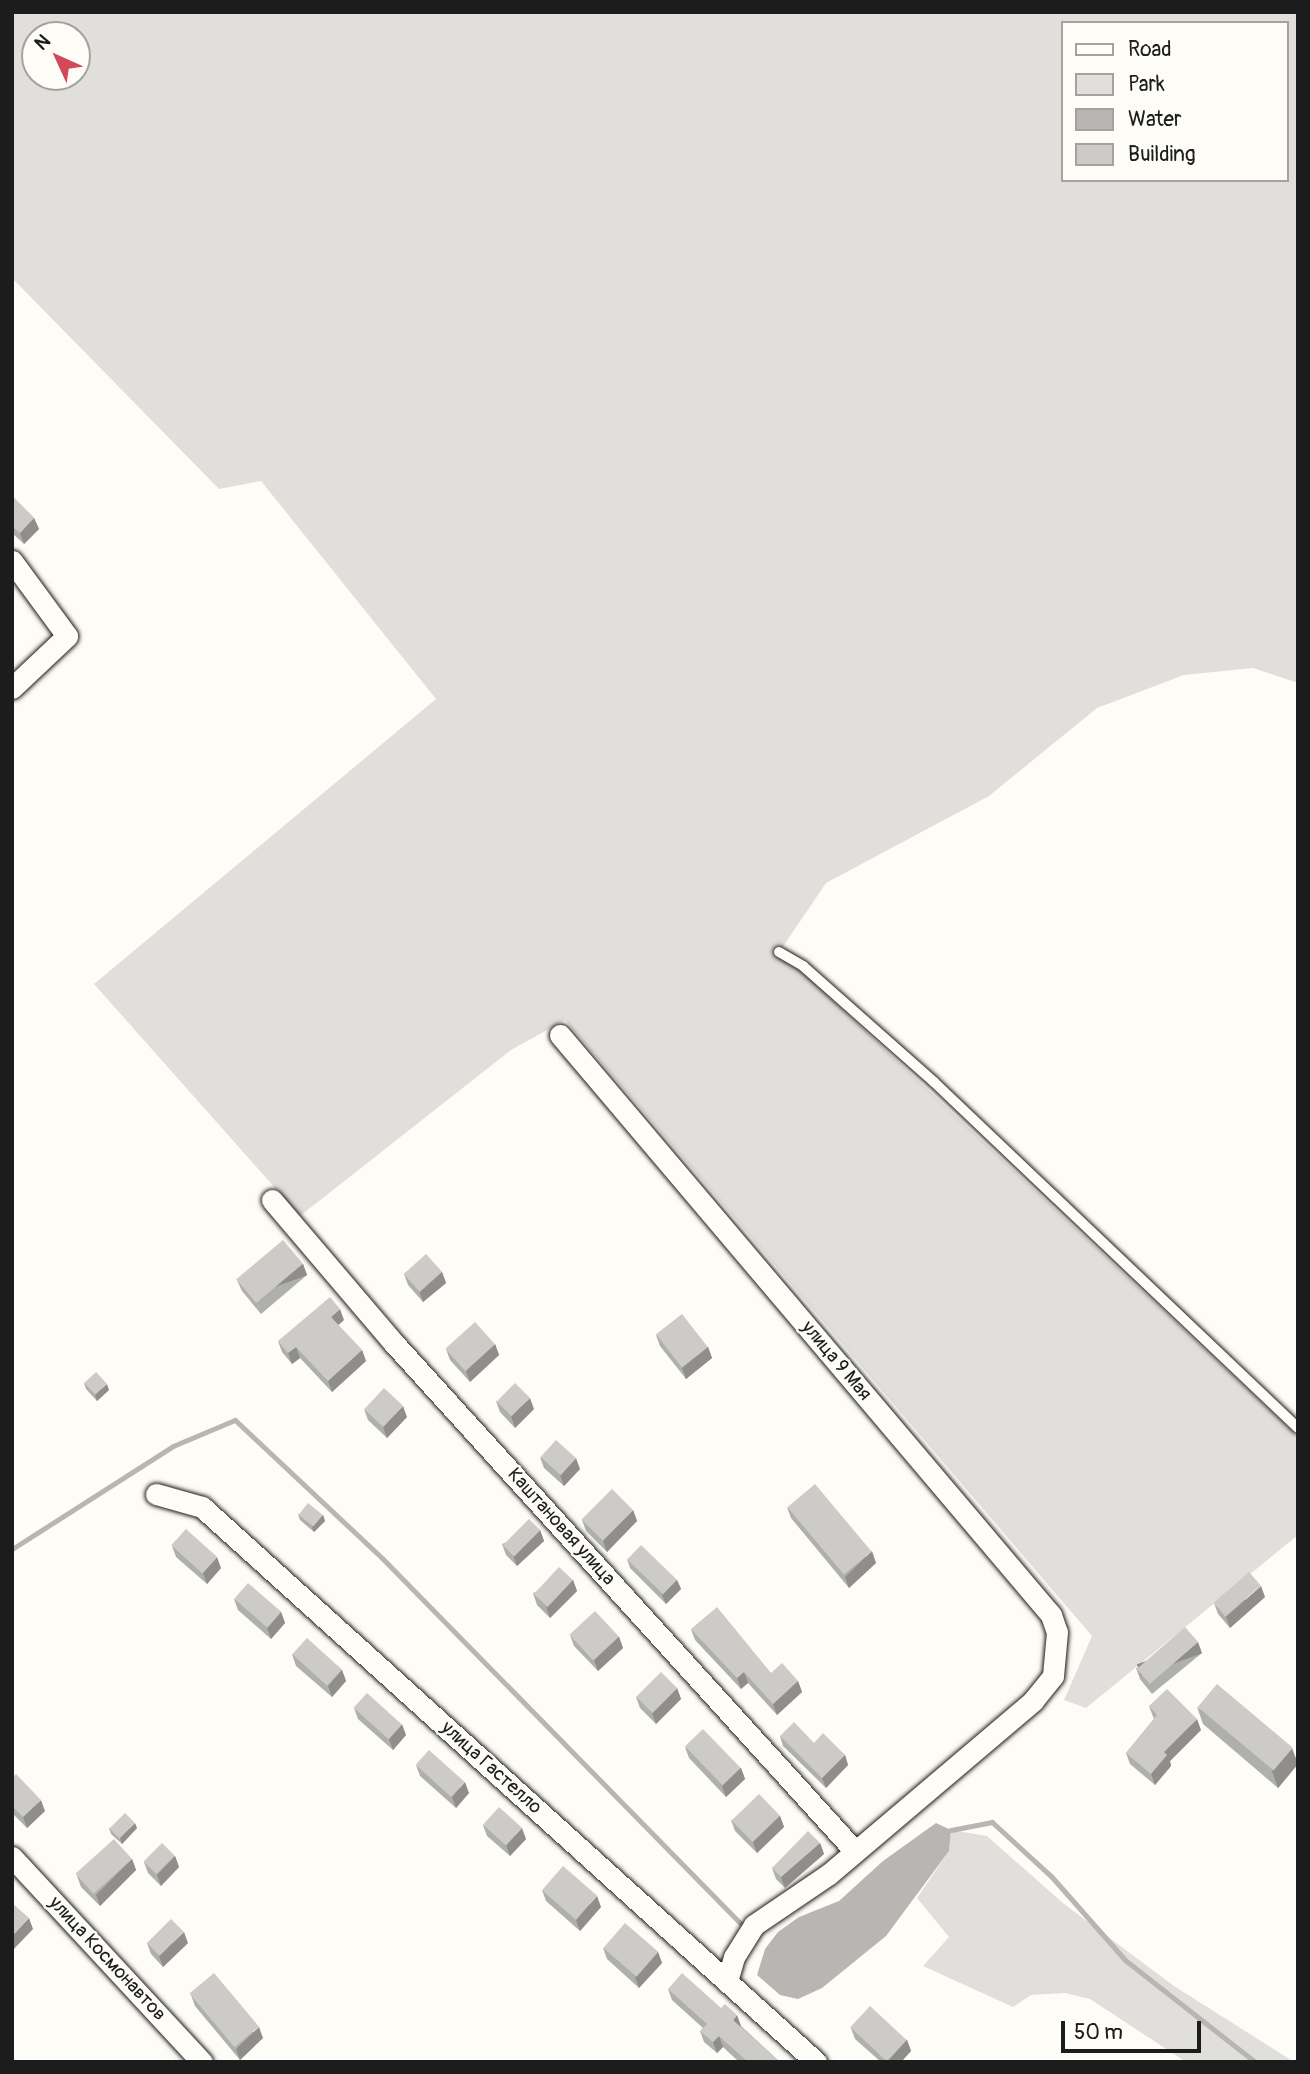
<!DOCTYPE html>
<html>
<head>
<meta charset="utf-8">
<style>
  body { margin:0 }
  #map { position:relative; width:1310px; height:2074px; overflow:hidden; background:#fdfcf7; font-family:Pangolin,sans-serif }
  div>[style] { position:absolute }
  [style*='--x'] { left:calc(var(--x)*1px); top:calc(var(--y)*1px); width:calc(var(--w)*1px); rotate:calc(var(--a)*1deg) }
  .green>* { inset:0; background:#e0dfdb }
  .water>* { inset:0; background:#b7b6b2 }
  .stream>* { height:5px; margin:-2.5px; padding:0 2.5px; transform-origin:2.5px; border-radius:2.5px; background:#b7b6b2 }
  .roads { filter:drop-shadow(0 0 2px #1c1c1c) drop-shadow(0 0 2px #1c1c1c) }
  .lane>* { height:10px; margin:-5px; padding:0 5px; transform-origin:5px; border-radius:5px; background:#fdfcf7 }
  .street>* { height:21px; margin:-10.5px; padding:0 10.5px; transform-origin:10.5px; border-radius:10.5px; background:#fdfcf7 }
  .wall>* { inset:0; background:#afafac }
  .shaded-wall>* { inset:0; background:#8f8e8c; transform-origin:0 0 }
  .building>* { inset:0; background:#cccbc8; transform-origin:0 0 }
  span { translate:-50% -50%; white-space:nowrap; text-align:center; line-height:1.15; -webkit-text-stroke:5px #fdfcf7; paint-order:stroke }
  .street-label { font-size:19px; color:#1c1c1c }
  .frame { position:absolute; inset:0; border:14px solid #1c1c1c; pointer-events:none }
  .legend { position:absolute; left:1061px; top:21px; width:228px; height:161px; box-sizing:border-box; background:#fdfcf7; border:2px solid #a3a29f; margin:0; padding:9px 12px; list-style:none; font-size:21px; color:#1c1c1c }
  .legend li { display:flex; align-items:center; gap:14px; height:35px }
  .legend b { width:35px; border:2px solid #a3a29f }
  .north { position:absolute; left:21px; top:21px; width:70px; height:70px; box-sizing:border-box; background:#fdfcf7; border:2px solid #a3a29f; border-radius:50%; rotate:315deg; font-size:19px; font-weight:700; line-height:28px; text-align:center; color:#1c1c1c }
  .north::after { content:''; display:block; margin:auto; width:24px; height:32px; background:#d1495b; clip-path:polygon(50% 0,100% 100%,50% 72%,0 100%) }
  .scale { position:absolute; left:1061px; top:2021px; width:140px; height:32px; box-sizing:border-box; border:4px solid #1c1c1c; border-top:0; padding-left:9px; font-size:21px; line-height:24px; white-space:nowrap; color:#1c1c1c; -webkit-text-stroke:5px #fdfcf7; paint-order:stroke }
</style>
</head>
<body>
<div id="map">
  <div class="green">
    <div style="clip-path:polygon(evenodd,12px 12px,1298px 12px,1298px 683px,1253px 668px,1184px 675px,1097px 708px,989px 796px,826px 883px,780px 951px,1298px 1437px,1298px 1535px,1086px 1708px,1064px 1700px,1092px 1636px,565px 1020px,511px 1050px,300px 1216px,94px 984px,436px 699px,261px 481px,219px 489px,12px 278px,12px 12px,1063px 23px,1287px 23px,1287px 180px,1063px 180px,1063px 23px,12px 12px,35px 35px,77px 35px,77px 77px,35px 77px,35px 35px)"></div>
    <div style="clip-path:polygon(951px 1830px,987px 1836px,1064px 1904px,1174px 1986px,1294px 2062px,1186px 2062px,1090px 1999px,1065px 1993px,1031px 1995px,1013px 2007px,923px 1966px,949px 1937px,917px 1898px,949px 1851px)"></div>
  </div>
  <div class="water">
    <div style="clip-path:polygon(936px 1823px,951px 1830px,949px 1851px,886px 1936px,822px 1988px,798px 1999px,780px 1995px,757px 1975px,765px 1949px,778px 1932px,799px 1917px,839px 1901px,883px 1861px)"></div>
  </div>
  <div class="stream">
    <div style="--x:12;--y:1549;--w:191;--a:-32.6"></div>
    <div style="--x:173;--y:1446;--w:67;--a:-22.8"></div>
    <div style="--x:235;--y:1420;--w:202;--a:43.2"></div>
    <div style="--x:382;--y:1558;--w:511;--a:45.55"></div>
    <div style="--x:951;--y:1830;--w:42;--a:-11"></div>
    <div style="--x:992;--y:1822;--w:80;--a:42.5"></div>
    <div style="--x:1051;--y:1876;--w:112;--a:48.6"></div>
    <div style="--x:1125;--y:1960;--w:165;--a:38.1"></div>
  </div>
  <div class="roads">
    <div class="lane">
      <div style="--x:779;--y:952;--w:28;--a:30"></div>
      <div style="--x:803;--y:966;--w:175;--a:41.5"></div>
      <div style="--x:934;--y:1082;--w:502;--a:43.55"></div>
    </div>
    <div class="street">
      <div style="--x:12;--y:561;--w:93;--a:53.7"></div>
      <div style="--x:67;--y:636;--w:76;--a:136.6"></div>
      <div style="--x:560;--y:1035;--w:760;--a:49.75"></div>
      <div style="--x:1051;--y:1615;--w:18;--a:71"></div>
      <div style="--x:1057;--y:1632;--w:44;--a:95.2"></div>
      <div style="--x:1053;--y:1676;--w:32;--a:129"></div>
      <div style="--x:1033;--y:1701;--w:267;--a:139.7"></div>
      <div style="--x:829;--y:1874;--w:91;--a:145.8"></div>
      <div style="--x:754;--y:1925;--w:38;--a:122"></div>
      <div style="--x:734;--y:1957;--w:26;--a:106"></div>
      <div style="--x:272;--y:1200;--w:184;--a:49.6"></div>
      <div style="--x:391;--y:1340;--w:689;--a:47.77"></div>
      <div style="--x:156;--y:1494;--w:48;--a:15.8"></div>
      <div style="--x:202;--y:1507;--w:828;--a:42.11"></div>
      <div style="--x:12;--y:1857;--w:280;--a:47.2"></div>
    </div>
  </div>
  <div class="wall">
    <div style="clip-path:polygon(12px 496px,34px 518px,39px 529px,24px 544px,12px 533px)"></div>
    <div style="clip-path:polygon(303px 1264px,307px 1275px,261px 1314px,242px 1291px,237px 1280px)"></div>
    <div style="clip-path:polygon(442px 1272px,446px 1283px,423px 1302px,408px 1285px,404px 1274px)"></div>
    <div style="clip-path:polygon(344px 1320px,338px 1325px,362px 1350px,366px 1361px,332px 1392px,300px 1358px,292px 1364px,282px 1352px,278px 1341px)"></div>
    <div style="clip-path:polygon(656px 1335px,708px 1347px,712px 1358px,686px 1379px,660px 1346px)"></div>
    <div style="clip-path:polygon(495px 1344px,499px 1355px,470px 1382px,450px 1360px,446px 1349px)"></div>
    <div style="clip-path:polygon(84px 1383px,109px 1390px,97px 1401px,86px 1389px)"></div>
    <div style="clip-path:polygon(496px 1401px,534px 1409px,515px 1428px,500px 1412px)"></div>
    <div style="clip-path:polygon(364px 1409px,407px 1417px,387px 1438px,368px 1420px)"></div>
    <div style="clip-path:polygon(540px 1457px,580px 1469px,564px 1486px,544px 1468px)"></div>
    <div style="clip-path:polygon(787px 1507px,876px 1563px,849px 1588px,791px 1518px)"></div>
    <div style="clip-path:polygon(633px 1510px,637px 1521px,607px 1552px,586px 1531px,582px 1520px)"></div>
    <div style="clip-path:polygon(298px 1514px,323px 1515px,325px 1521px,314px 1532px,300px 1520px)"></div>
    <div style="clip-path:polygon(540px 1530px,544px 1541px,517px 1566px,506px 1555px,502px 1544px)"></div>
    <div style="clip-path:polygon(172px 1546px,221px 1568px,207px 1584px,176px 1557px)"></div>
    <div style="clip-path:polygon(627px 1559px,677px 1580px,681px 1589px,666px 1604px,630px 1568px)"></div>
    <div style="clip-path:polygon(573px 1580px,577px 1591px,550px 1618px,537px 1605px,533px 1593px)"></div>
    <div style="clip-path:polygon(1265px 1597px,1230px 1628px,1218px 1614px,1214px 1603px)"></div>
    <div style="clip-path:polygon(234px 1599px,281px 1612px,285px 1623px,271px 1639px,238px 1610px)"></div>
    <div style="clip-path:polygon(691px 1629px,771px 1673px,798px 1681px,802px 1692px,777px 1715px,748px 1683px,741px 1689px,695px 1640px)"></div>
    <div style="clip-path:polygon(570px 1635px,619px 1637px,623px 1648px,598px 1671px,574px 1646px)"></div>
    <div style="clip-path:polygon(1202px 1653px,1152px 1694px,1140px 1679px,1136px 1668px)"></div>
    <div style="clip-path:polygon(292px 1654px,342px 1670px,346px 1681px,332px 1697px,296px 1666px)"></div>
    <div style="clip-path:polygon(677px 1688px,681px 1699px,656px 1724px,640px 1708px,636px 1697px)"></div>
    <div style="clip-path:polygon(1149px 1706px,1201px 1730px,1170px 1761px,1171px 1766px,1155px 1785px,1130px 1764px,1126px 1753px,1154px 1719px)"></div>
    <div style="clip-path:polygon(1197px 1707px,1298px 1764px,1278px 1788px,1203px 1724px)"></div>
    <div style="clip-path:polygon(354px 1708px,406px 1735px,393px 1750px,358px 1719px)"></div>
    <div style="clip-path:polygon(780px 1736px,814px 1743px,845px 1755px,848px 1765px,826px 1788px,783px 1746px)"></div>
    <div style="clip-path:polygon(685px 1747px,741px 1768px,745px 1779px,726px 1797px,689px 1758px)"></div>
    <div style="clip-path:polygon(416px 1765px,469px 1793px,456px 1808px,420px 1776px)"></div>
    <div style="clip-path:polygon(12px 1778px,45px 1811px,27px 1828px,12px 1813px)"></div>
    <div style="clip-path:polygon(780px 1816px,784px 1827px,757px 1853px,735px 1831px,731px 1820px)"></div>
    <div style="clip-path:polygon(483px 1825px,526px 1839px,510px 1856px,487px 1836px)"></div>
    <div style="clip-path:polygon(109px 1828px,137px 1828px,122px 1844px,111px 1834px)"></div>
    <div style="clip-path:polygon(820px 1843px,824px 1854px,785px 1888px,776px 1879px,772px 1868px)"></div>
    <div style="clip-path:polygon(175px 1856px,179px 1867px,161px 1886px,148px 1873px,144px 1862px)"></div>
    <div style="clip-path:polygon(132px 1859px,136px 1870px,100px 1906px,81px 1887px,77px 1876px)"></div>
    <div style="clip-path:polygon(542px 1890px,601px 1907px,580px 1931px,546px 1901px)"></div>
    <div style="clip-path:polygon(147px 1943px,188px 1943px,163px 1967px,151px 1954px)"></div>
    <div style="clip-path:polygon(603px 1948px,658px 1952px,662px 1963px,639px 1988px,607px 1959px)"></div>
    <div style="clip-path:polygon(668px 1989px,741px 2026px,780px 2062px,739px 2062px,723px 2047px,717px 2053px,704px 2042px,700px 2031px,703px 2028px,672px 2000px)"></div>
    <div style="clip-path:polygon(191px 1995px,263px 2038px,240px 2060px,195px 2006px)"></div>
    <div style="clip-path:polygon(851px 2028px,907px 2040px,911px 2051px,901px 2062px,881px 2062px,855px 2039px)"></div>
  </div>
  <div class="shaded-wall">
    <div style="clip-path:polygon(34px 518px,39px 529px,24px 544px,20px 533px)"></div>
    <div style="left:303px;top:1264px;width:12px;height:60px;rotate:70deg"></div>
    <div style="clip-path:polygon(442px 1272px,446px 1283px,423px 1302px,419px 1291px)"></div>
    <div style="clip-path:polygon(340px 1309px,344px 1320px,335px 1328px,331px 1317px)"></div>
    <div style="clip-path:polygon(495px 1344px,499px 1355px,470px 1382px,466px 1371px)"></div>
    <div style="clip-path:polygon(296px 1347px,300px 1358px,292px 1364px,288px 1353px)"></div>
    <div style="clip-path:polygon(708px 1347px,712px 1358px,686px 1379px,682px 1368px)"></div>
    <div style="clip-path:polygon(362px 1350px,366px 1361px,332px 1392px,328px 1381px)"></div>
    <div style="clip-path:polygon(107px 1384px,109px 1390px,97px 1401px,95px 1395px)"></div>
    <div style="clip-path:polygon(530px 1398px,534px 1409px,515px 1428px,511px 1416px)"></div>
    <div style="clip-path:polygon(403px 1406px,407px 1417px,387px 1438px,383px 1427px)"></div>
    <div style="clip-path:polygon(576px 1458px,580px 1469px,564px 1486px,560px 1475px)"></div>
    <div style="clip-path:polygon(633px 1510px,637px 1521px,607px 1552px,603px 1541px)"></div>
    <div style="clip-path:polygon(323px 1515px,325px 1521px,314px 1532px,312px 1527px)"></div>
    <div style="clip-path:polygon(540px 1530px,544px 1541px,517px 1566px,513px 1555px)"></div>
    <div style="clip-path:polygon(872px 1551px,876px 1563px,849px 1588px,845px 1577px)"></div>
    <div style="clip-path:polygon(217px 1557px,221px 1568px,207px 1584px,203px 1573px)"></div>
    <div style="clip-path:polygon(573px 1580px,577px 1591px,550px 1618px,546px 1607px)"></div>
    <div style="clip-path:polygon(677px 1580px,681px 1589px,666px 1604px,662px 1595px)"></div>
    <div style="clip-path:polygon(1261px 1586px,1265px 1597px,1230px 1628px,1226px 1617px)"></div>
    <div style="clip-path:polygon(281px 1612px,285px 1623px,271px 1639px,267px 1628px)"></div>
    <div style="clip-path:polygon(619px 1637px,623px 1648px,598px 1671px,594px 1660px)"></div>
    <div style="left:1198px;top:1642px;width:12px;height:65px;rotate:70deg"></div>
    <div style="clip-path:polygon(342px 1670px,346px 1681px,332px 1697px,328px 1686px)"></div>
    <div style="clip-path:polygon(744px 1672px,748px 1683px,741px 1689px,737px 1678px)"></div>
    <div style="clip-path:polygon(798px 1681px,802px 1692px,777px 1715px,773px 1704px)"></div>
    <div style="clip-path:polygon(677px 1688px,681px 1699px,656px 1724px,652px 1713px)"></div>
    <div style="clip-path:polygon(1197px 1719px,1201px 1730px,1170px 1761px,1171px 1766px,1155px 1785px,1151px 1774px,1164px 1752px)"></div>
    <div style="clip-path:polygon(402px 1724px,406px 1735px,393px 1750px,389px 1739px)"></div>
    <div style="clip-path:polygon(1292px 1748px,1298px 1764px,1278px 1788px,1272px 1771px)"></div>
    <div style="clip-path:polygon(845px 1755px,848px 1765px,826px 1788px,822px 1778px)"></div>
    <div style="clip-path:polygon(741px 1768px,745px 1779px,726px 1797px,722px 1786px)"></div>
    <div style="clip-path:polygon(465px 1782px,469px 1793px,456px 1808px,452px 1797px)"></div>
    <div style="clip-path:polygon(41px 1800px,45px 1811px,27px 1828px,23px 1817px)"></div>
    <div style="clip-path:polygon(780px 1816px,784px 1827px,757px 1853px,753px 1842px)"></div>
    <div style="clip-path:polygon(135px 1823px,137px 1828px,122px 1844px,120px 1838px)"></div>
    <div style="clip-path:polygon(522px 1828px,526px 1839px,510px 1856px,506px 1845px)"></div>
    <div style="clip-path:polygon(820px 1843px,824px 1854px,785px 1888px,781px 1877px)"></div>
    <div style="clip-path:polygon(175px 1856px,179px 1867px,161px 1886px,157px 1875px)"></div>
    <div style="clip-path:polygon(132px 1859px,136px 1870px,100px 1906px,96px 1895px)"></div>
    <div style="clip-path:polygon(597px 1896px,601px 1907px,580px 1931px,576px 1920px)"></div>
    <div style="clip-path:polygon(29px 1918px,33px 1929px,12px 1951px,12px 1936px)"></div>
    <div style="clip-path:polygon(184px 1932px,188px 1943px,163px 1967px,159px 1956px)"></div>
    <div style="clip-path:polygon(658px 1952px,662px 1963px,639px 1988px,635px 1977px)"></div>
    <div style="clip-path:polygon(737px 2015px,741px 2026px,737px 2031px,733px 2020px)"></div>
    <div style="clip-path:polygon(259px 2027px,263px 2038px,240px 2060px,236px 2049px)"></div>
    <div style="clip-path:polygon(719px 2036px,723px 2047px,717px 2053px,713px 2042px)"></div>
    <div style="clip-path:polygon(907px 2040px,911px 2051px,901px 2062px,888px 2062px,888px 2061px)"></div>
  </div>
  <div class="building">
    <div style="clip-path:polygon(12px 496px,34px 518px,20px 533px,12px 526px)"></div>
    <div style="left:283px;top:1240px;width:31px;height:61px;rotate:50deg"></div>
    <div style="left:426px;top:1254px;width:24px;height:30px;rotate:48deg"></div>
    <div style="clip-path:polygon(330px 1297px,340px 1309px,331px 1317px,362px 1350px,328px 1381px,296px 1347px,288px 1353px,278px 1341px)"></div>
    <div style="left:682px;top:1314px;width:42px;height:33px;rotate:52deg"></div>
    <div style="left:475px;top:1322px;width:30px;height:40px;rotate:48deg"></div>
    <div style="left:96px;top:1372px;width:16px;height:16px;rotate:47deg"></div>
    <div style="left:515px;top:1383px;width:21px;height:26px;rotate:45deg"></div>
    <div style="left:384px;top:1388px;width:26px;height:29px;rotate:43deg"></div>
    <div style="left:556px;top:1440px;width:27px;height:23px;rotate:42deg"></div>
    <div style="left:815px;top:1484px;width:88px;height:36px;rotate:50deg"></div>
    <div style="left:612px;top:1489px;width:30px;height:43px;rotate:45deg"></div>
    <div style="left:308px;top:1503px;width:19px;height:15px;rotate:39deg"></div>
    <div style="left:529px;top:1519px;width:16px;height:37px;rotate:45deg"></div>
    <div style="left:186px;top:1529px;width:42px;height:22px;rotate:42deg"></div>
    <div style="left:641px;top:1545px;width:50px;height:20px;rotate:44deg"></div>
    <div style="left:559px;top:1567px;width:19px;height:37px;rotate:43deg"></div>
    <div style="left:1249px;top:1572px;width:18px;height:47px;rotate:49deg"></div>
    <div style="left:248px;top:1583px;width:44px;height:21px;rotate:41deg"></div>
    <div style="clip-path:polygon(717px 1607px,771px 1673px,782px 1663px,798px 1681px,773px 1704px,744px 1672px,737px 1678px,691px 1629px)"></div>
    <div style="left:595px;top:1611px;width:35px;height:35px;rotate:47deg"></div>
    <div style="left:1185px;top:1627px;width:20px;height:64px;rotate:49deg"></div>
    <div style="left:307px;top:1638px;width:47px;height:22px;rotate:42deg"></div>
    <div style="left:661px;top:1672px;width:23px;height:35px;rotate:45deg"></div>
    <div style="left:1217px;top:1684px;width:99px;height:30px;rotate:40deg"></div>
    <div style="clip-path:polygon(1167px 1689px,1197px 1719px,1164px 1752px,1167px 1755px,1151px 1774px,1126px 1753px,1157px 1715px,1149px 1706px)"></div>
    <div style="left:367px;top:1693px;width:47px;height:20px;rotate:42deg"></div>
    <div style="clip-path:polygon(794px 1722px,814px 1743px,823px 1733px,845px 1755px,822px 1778px,780px 1736px)"></div>
    <div style="left:703px;top:1729px;width:54px;height:25px;rotate:46deg"></div>
    <div style="left:429px;top:1750px;width:48px;height:20px;rotate:42deg"></div>
    <div style="clip-path:polygon(16px 1774px,41px 1800px,23px 1817px,12px 1806px,12px 1778px)"></div>
    <div style="left:759px;top:1794px;width:30px;height:38px;rotate:46deg"></div>
    <div style="left:499px;top:1807px;width:31px;height:24px;rotate:42deg"></div>
    <div style="left:125px;top:1813px;width:14px;height:22px;rotate:45deg"></div>
    <div style="clip-path:polygon(808px 1831px,820px 1843px,781px 1877px,772px 1868px)"></div>
    <div style="left:114px;top:1839px;width:27px;height:52px;rotate:48deg"></div>
    <div style="left:162px;top:1843px;width:18px;height:26px;rotate:45deg"></div>
    <div style="left:563px;top:1866px;width:45px;height:32px;rotate:41deg"></div>
    <div style="clip-path:polygon(12px 1903px,29px 1918px,12px 1936px)"></div>
    <div style="left:171px;top:1919px;width:18px;height:34px;rotate:45deg"></div>
    <div style="left:625px;top:1923px;width:44px;height:33px;rotate:41deg"></div>
    <div style="left:214px;top:1973px;width:70px;height:32px;rotate:50deg"></div>
    <div style="clip-path:polygon(682px 1973px,721px 2008px,725px 2004px,737px 2015px,733px 2020px,780px 2062px,748px 2062px,719px 2036px,713px 2042px,700px 2031px,707px 2024px,668px 1989px)"></div>
    <div style="left:870px;top:2006px;width:50px;height:29px;rotate:43deg"></div>
  </div>
  <div class="street-label">
    <span style="left:836px;top:1361px;rotate:50deg">улица 9 Мая</span>
    <span style="left:561px;top:1527px;rotate:48deg">Каштановая улица</span>
    <span style="left:491px;top:1768px;rotate:42deg">улица Гастелло</span>
    <span style="left:107px;top:1959px;rotate:47deg">улица Космонавтов</span>
  </div>
  <div class="frame"></div>
  <ul class="legend">
  <li><b style="height:9px;background:#fdfcf7"></b>Road</li>
  <li><b style="height:19px;background:#e0dfdb"></b>Park</li>
  <li><b style="height:19px;background:#b7b6b2"></b>Water</li>
  <li><b style="height:19px;background:#cccbc8"></b>Building</li>
  </ul>
  <div class="north">N</div>
  <div class="scale">50 m</div>
</div>
</body>
</html>
